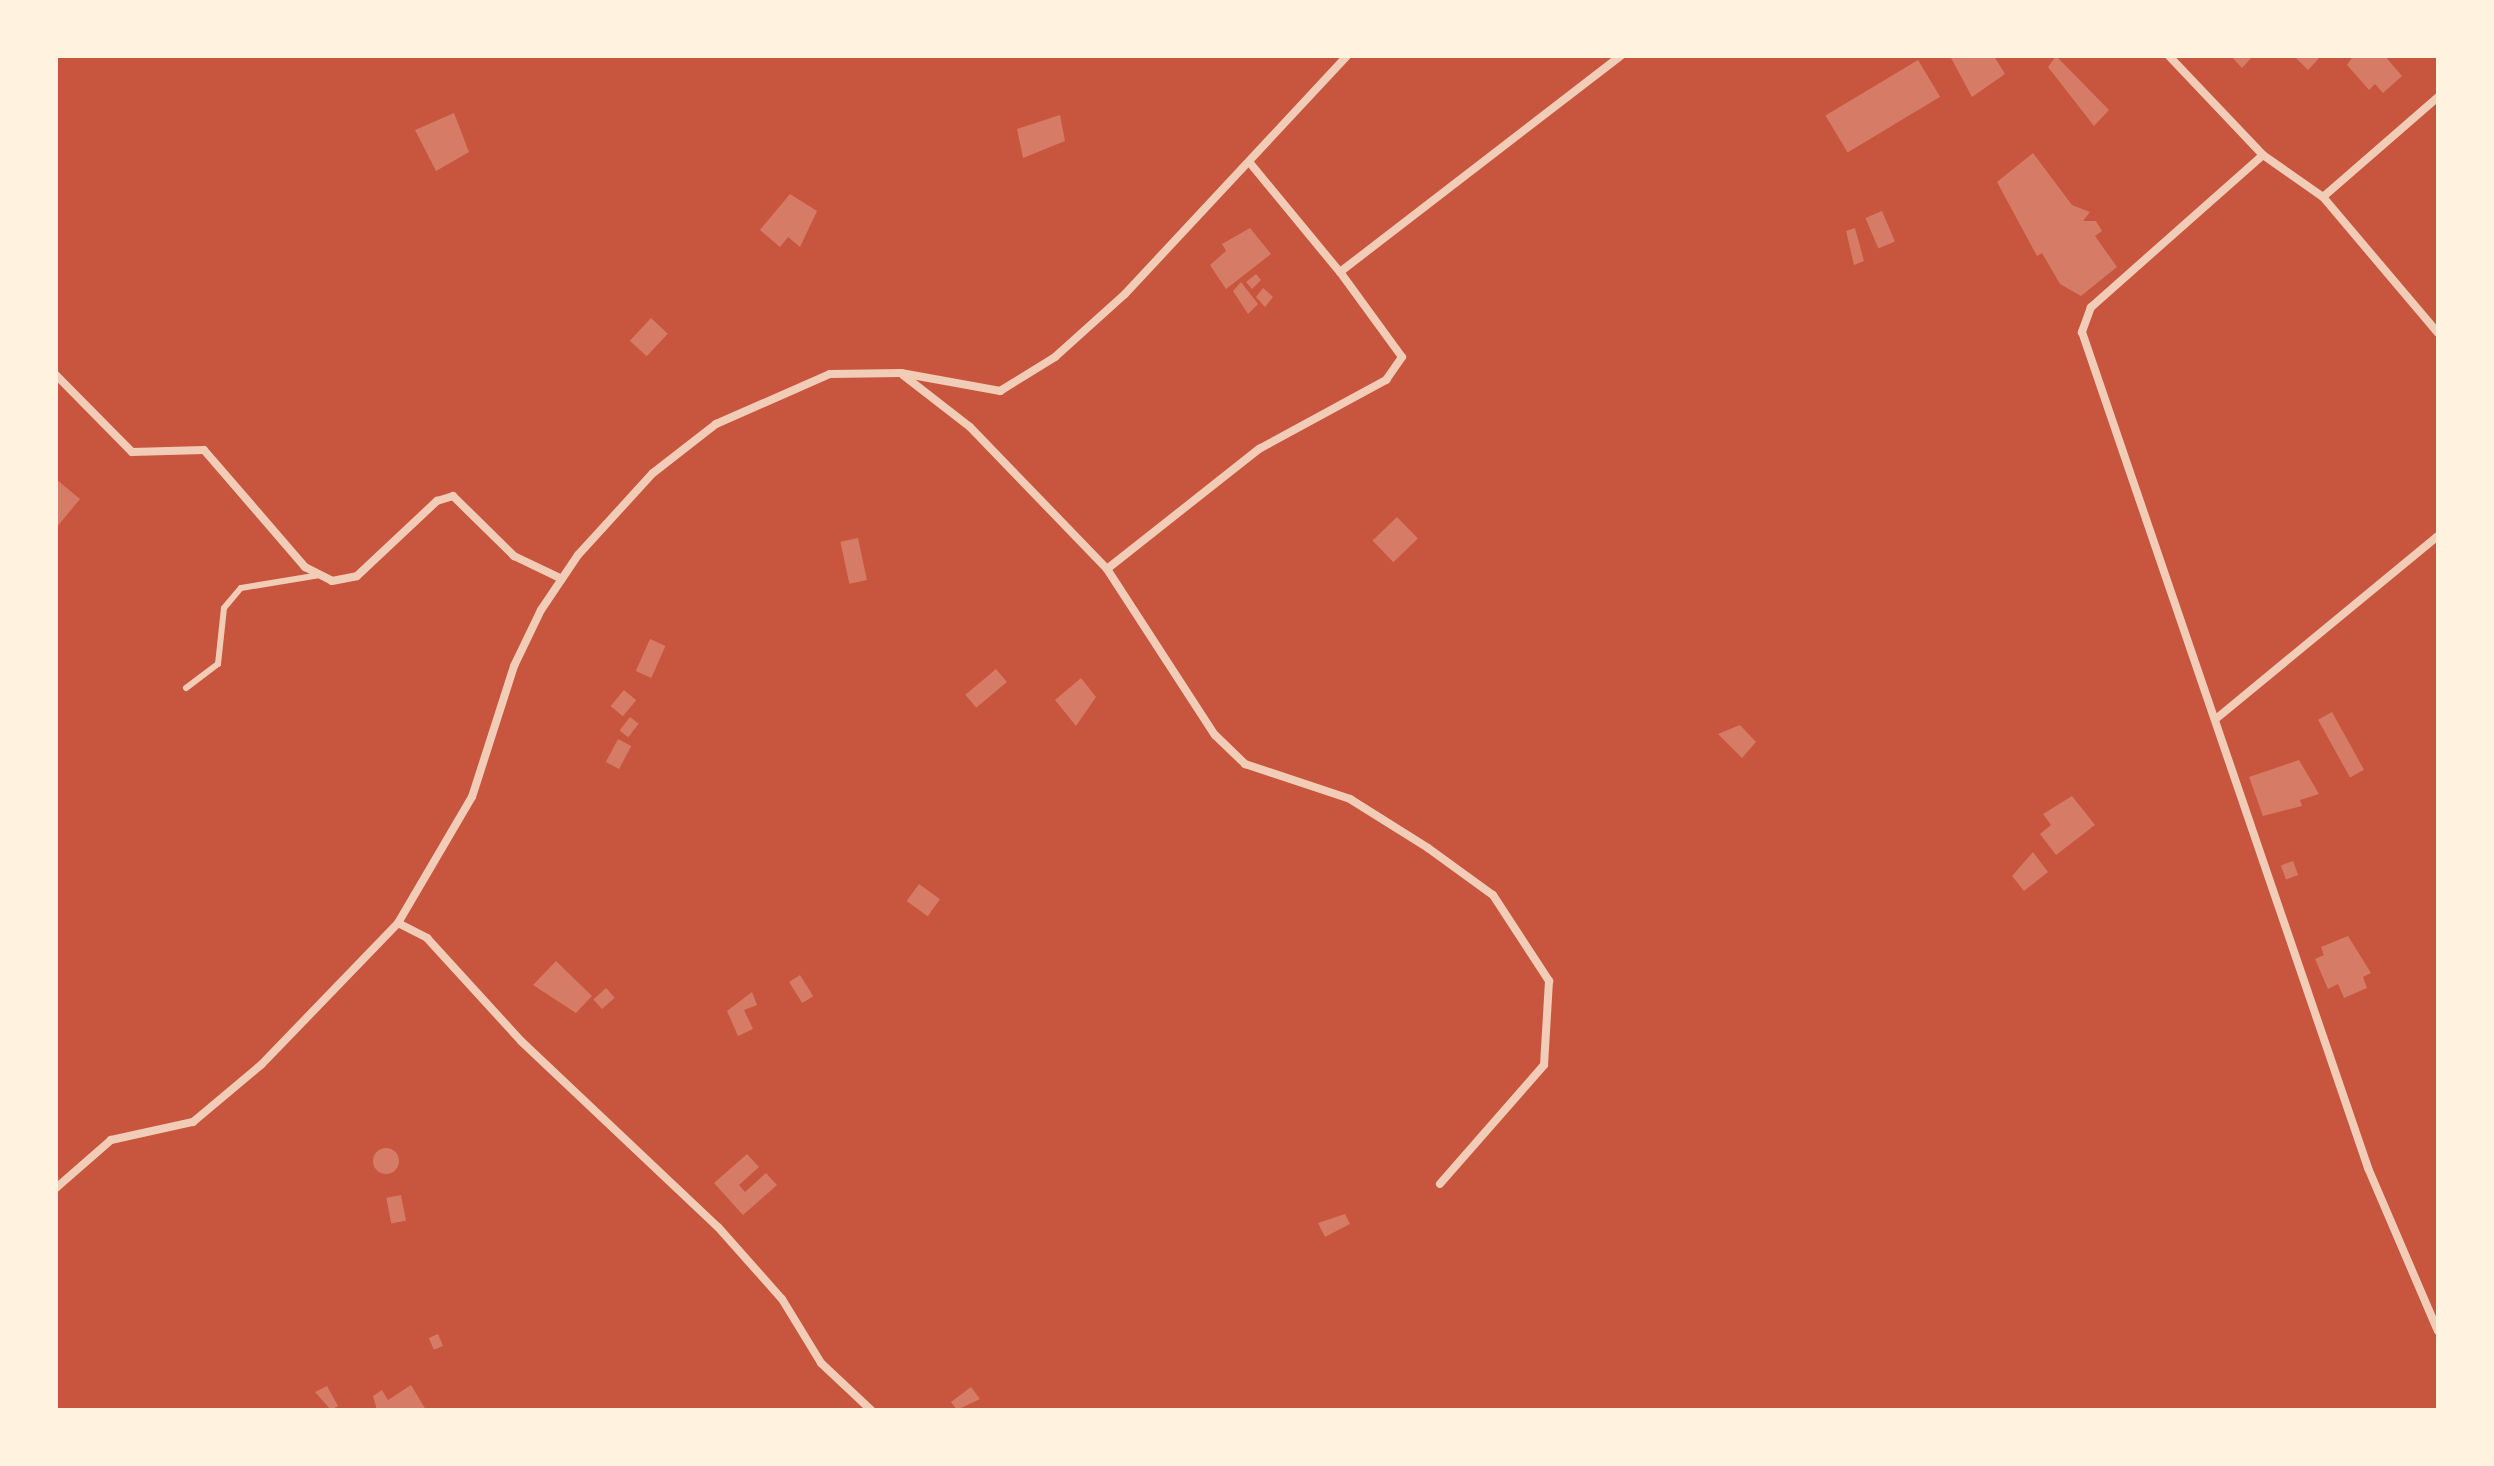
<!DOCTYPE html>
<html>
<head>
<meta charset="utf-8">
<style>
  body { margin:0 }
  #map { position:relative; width:2494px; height:1466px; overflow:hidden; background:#c8553d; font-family:Manrope,sans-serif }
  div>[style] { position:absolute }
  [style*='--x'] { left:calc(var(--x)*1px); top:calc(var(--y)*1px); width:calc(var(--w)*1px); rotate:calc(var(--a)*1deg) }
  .building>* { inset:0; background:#d67c66; transform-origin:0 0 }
  .round { border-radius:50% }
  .service>* { height:6px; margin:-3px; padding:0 3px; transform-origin:3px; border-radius:3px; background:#f1ccb7 }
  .minor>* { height:8px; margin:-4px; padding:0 4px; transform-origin:4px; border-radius:4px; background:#f1ccb7 }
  span { translate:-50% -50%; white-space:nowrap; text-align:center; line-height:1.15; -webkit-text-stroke:8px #fff3e0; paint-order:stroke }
  .frame { position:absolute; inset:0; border:58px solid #fff3e0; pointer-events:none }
</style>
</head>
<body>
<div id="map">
  <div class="building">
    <div style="clip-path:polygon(1950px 56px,1994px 56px,2005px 74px,1972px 97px)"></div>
    <div style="clip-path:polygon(2056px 56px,2109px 110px,2094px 126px,2048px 67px)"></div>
    <div style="clip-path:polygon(2231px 56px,2253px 56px,2242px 68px)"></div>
    <div style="clip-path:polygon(2294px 56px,2321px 56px,2308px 70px)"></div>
    <div style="clip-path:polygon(2353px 56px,2385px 56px,2402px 76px,2383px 93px,2375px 84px,2369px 90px,2347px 65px)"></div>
    <div style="left:1918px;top:60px;width:43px;height:108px;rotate:59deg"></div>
    <div style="clip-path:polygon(454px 113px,469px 152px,436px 171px,415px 130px)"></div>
    <div style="clip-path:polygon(1060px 115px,1065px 141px,1023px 158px,1017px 129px)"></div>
    <div style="clip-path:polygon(2033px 153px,2072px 205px,2090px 212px,2083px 221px,2096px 221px,2102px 231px,2095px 236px,2117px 267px,2081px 296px,2060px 284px,2042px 253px,2037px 256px,1997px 182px)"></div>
    <div style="clip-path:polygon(790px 194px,817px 211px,800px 247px,788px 237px,780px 247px,760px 230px)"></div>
    <div style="left:1882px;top:211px;width:33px;height:18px;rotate:67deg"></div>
    <div style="clip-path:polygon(1250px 228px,1271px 254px,1226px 289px,1210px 265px,1226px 251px,1222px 244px)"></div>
    <div style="clip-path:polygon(1855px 228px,1864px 261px,1854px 265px,1846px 231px)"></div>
    <div style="clip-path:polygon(1256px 274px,1261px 280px,1252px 289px,1246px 282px)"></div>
    <div style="clip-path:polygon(1241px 282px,1258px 304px,1248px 314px,1233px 291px)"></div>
    <div style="clip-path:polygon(1263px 288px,1273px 297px,1265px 307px,1256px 297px)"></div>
    <div style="left:651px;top:318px;width:23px;height:31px;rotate:43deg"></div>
    <div style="clip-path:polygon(56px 479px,80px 499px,56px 528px)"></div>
    <div style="left:1397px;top:517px;width:30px;height:34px;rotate:46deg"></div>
    <div style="left:858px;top:538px;width:43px;height:18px;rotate:78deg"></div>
    <div style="left:650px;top:639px;width:17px;height:35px;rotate:24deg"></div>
    <div style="left:996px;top:669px;width:17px;height:40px;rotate:50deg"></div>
    <div style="clip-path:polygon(1081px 678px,1096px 697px,1076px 726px,1055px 700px)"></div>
    <div style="left:624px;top:690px;width:16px;height:21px;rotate:40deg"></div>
    <div style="left:2332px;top:712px;width:66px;height:16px;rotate:61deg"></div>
    <div style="left:630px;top:717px;width:11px;height:17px;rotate:38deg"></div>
    <div style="clip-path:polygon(1740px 725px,1756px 742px,1742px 758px,1718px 734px)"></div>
    <div style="left:618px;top:739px;width:15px;height:26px;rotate:28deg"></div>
    <div style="clip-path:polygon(2299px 760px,2319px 794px,2300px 800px,2302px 806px,2263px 816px,2249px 777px)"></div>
    <div style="clip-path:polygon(2072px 796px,2095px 825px,2056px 855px,2040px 834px,2051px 825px,2043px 814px)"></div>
    <div style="clip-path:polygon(2033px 852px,2048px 872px,2024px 891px,2012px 876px)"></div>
    <div style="left:2293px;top:861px;width:15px;height:13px;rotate:70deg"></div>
    <div style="left:919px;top:884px;width:26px;height:21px;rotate:36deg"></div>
    <div style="clip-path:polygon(2348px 936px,2371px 973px,2363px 977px,2367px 988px,2344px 998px,2338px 984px,2328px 989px,2315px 959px,2324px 955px,2321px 947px)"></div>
    <div style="clip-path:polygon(556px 961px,592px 996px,576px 1013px,533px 985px)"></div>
    <div style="left:800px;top:975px;width:25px;height:13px;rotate:58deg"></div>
    <div style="left:606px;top:988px;width:13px;height:17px;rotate:48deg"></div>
    <div style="clip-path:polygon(752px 992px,757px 1005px,744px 1010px,753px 1029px,738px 1036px,727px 1011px)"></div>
    <div class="round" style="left:373px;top:1148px;width:26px;height:26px"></div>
    <div style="clip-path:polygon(747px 1154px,759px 1167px,739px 1185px,745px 1192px,766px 1173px,777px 1185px,743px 1215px,714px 1183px)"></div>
    <div style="left:401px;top:1195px;width:26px;height:15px;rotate:79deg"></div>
    <div style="clip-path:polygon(1345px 1214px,1350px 1224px,1325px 1237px,1318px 1223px)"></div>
    <div style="left:438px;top:1334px;width:13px;height:10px;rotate:67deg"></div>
    <div style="clip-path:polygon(411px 1385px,426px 1410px,377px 1410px,373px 1396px,382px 1390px,388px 1400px)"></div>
    <div style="clip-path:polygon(327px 1386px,338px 1406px,331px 1410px,315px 1392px)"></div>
    <div style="clip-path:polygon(971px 1387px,980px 1399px,957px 1410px,951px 1402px)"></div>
  </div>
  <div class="service">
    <div style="--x:186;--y:688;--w:40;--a:-37"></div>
    <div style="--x:218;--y:664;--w:56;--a:-83.9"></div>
    <div style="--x:224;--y:608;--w:26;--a:-50"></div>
    <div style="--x:241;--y:588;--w:80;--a:-9.3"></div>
  </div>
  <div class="minor">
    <div style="--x:2169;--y:56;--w:137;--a:46.5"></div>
    <div style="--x:2263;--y:155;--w:73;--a:35"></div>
    <div style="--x:2323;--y:197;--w:178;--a:49.8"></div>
    <div style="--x:2263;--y:155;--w:230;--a:138.5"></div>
    <div style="--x:2091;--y:307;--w:27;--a:110"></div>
    <div style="--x:2082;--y:332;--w:884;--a:71.11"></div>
    <div style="--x:2368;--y:1168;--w:177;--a:66.8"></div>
    <div style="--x:1250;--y:163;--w:141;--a:50.5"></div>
    <div style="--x:2323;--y:197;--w:152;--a:-41"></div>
    <div style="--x:56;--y:375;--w:108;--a:45.4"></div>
    <div style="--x:132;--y:452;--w:72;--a:-1.6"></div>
    <div style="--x:204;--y:450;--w:155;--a:49.2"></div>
    <div style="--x:305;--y:567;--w:30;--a:27"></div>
    <div style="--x:332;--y:581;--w:25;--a:-11"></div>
    <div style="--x:357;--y:576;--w:110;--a:-43.2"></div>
    <div style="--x:437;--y:501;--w:17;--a:-17"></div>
    <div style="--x:453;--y:496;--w:86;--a:44.5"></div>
    <div style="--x:514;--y:556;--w:53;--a:25.6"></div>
    <div style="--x:903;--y:375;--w:85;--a:37.8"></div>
    <div style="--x:970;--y:427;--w:197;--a:46"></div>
    <div style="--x:1107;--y:569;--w:194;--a:-38.3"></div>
    <div style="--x:1259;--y:449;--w:145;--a:-28.5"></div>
    <div style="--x:1386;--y:380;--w:28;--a:-55"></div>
    <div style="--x:1402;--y:357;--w:105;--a:-126.1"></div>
    <div style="--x:1340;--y:272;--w:354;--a:-37.6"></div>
    <div style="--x:1107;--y:569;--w:198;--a:57"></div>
    <div style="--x:1215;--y:735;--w:42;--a:44"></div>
    <div style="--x:1245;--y:764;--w:111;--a:18.4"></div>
    <div style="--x:1350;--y:799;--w:92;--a:32.1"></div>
    <div style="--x:1428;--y:848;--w:80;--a:35.9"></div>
    <div style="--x:1493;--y:895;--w:103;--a:56.9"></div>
    <div style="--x:1549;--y:981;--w:84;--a:93.4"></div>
    <div style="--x:1544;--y:1065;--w:158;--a:131.2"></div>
    <div style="--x:2217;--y:718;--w:286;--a:-39.5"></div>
    <div style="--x:398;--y:923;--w:33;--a:27"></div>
    <div style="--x:427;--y:938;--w:139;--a:47.6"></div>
    <div style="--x:521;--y:1041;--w:271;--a:43.4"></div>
    <div style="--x:718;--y:1227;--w:96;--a:48.4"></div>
    <div style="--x:782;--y:1299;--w:75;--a:58.6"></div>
    <div style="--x:821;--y:1363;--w:69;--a:43.2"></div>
    <div style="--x:56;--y:1188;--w:73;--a:-41.1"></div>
    <div style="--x:111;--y:1140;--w:84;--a:-12.4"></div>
    <div style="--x:193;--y:1122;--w:89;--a:-40"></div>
    <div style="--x:261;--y:1065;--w:197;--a:-46"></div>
    <div style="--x:398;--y:923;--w:146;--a:-59.6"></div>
    <div style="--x:472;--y:797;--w:138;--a:-72.2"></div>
    <div style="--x:514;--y:666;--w:62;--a:-64.3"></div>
    <div style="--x:541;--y:610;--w:66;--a:-56.1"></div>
    <div style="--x:578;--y:555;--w:111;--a:-47.6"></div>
    <div style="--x:653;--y:473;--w:80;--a:-37.9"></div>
    <div style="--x:716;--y:424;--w:124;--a:-23.7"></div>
    <div style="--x:830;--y:374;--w:71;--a:-0.8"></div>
    <div style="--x:901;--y:373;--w:101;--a:10.3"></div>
    <div style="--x:1000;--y:391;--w:65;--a:-31.7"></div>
    <div style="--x:1055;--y:357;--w:94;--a:-42"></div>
    <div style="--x:1125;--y:294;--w:325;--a:-47"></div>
  </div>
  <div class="frame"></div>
</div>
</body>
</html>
